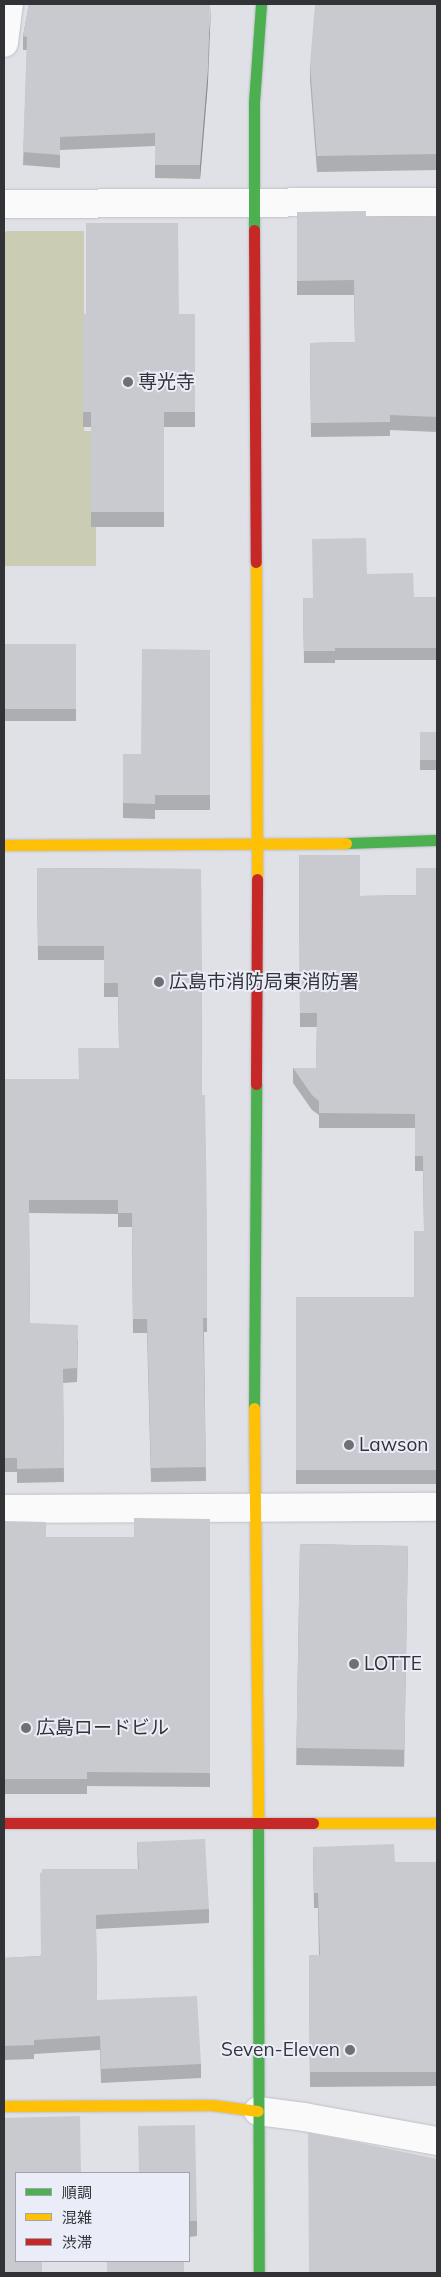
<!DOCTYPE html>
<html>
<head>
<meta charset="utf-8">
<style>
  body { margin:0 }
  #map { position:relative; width:441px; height:2277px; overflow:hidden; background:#e0e1e7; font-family:Mulish,"Noto Sans JP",sans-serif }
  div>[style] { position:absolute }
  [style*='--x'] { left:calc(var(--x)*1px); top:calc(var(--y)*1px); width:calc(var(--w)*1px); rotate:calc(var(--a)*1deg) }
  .green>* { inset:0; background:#cacdb3 }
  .roads { filter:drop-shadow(0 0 1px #bebfc4) drop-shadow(0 0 1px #bebfc4) }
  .street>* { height:28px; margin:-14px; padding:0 14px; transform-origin:14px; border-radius:14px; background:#fafafb }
  .fast>* { height:11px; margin:-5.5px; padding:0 5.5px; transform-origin:5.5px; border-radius:5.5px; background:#4caf50 }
  .slow>* { height:11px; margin:-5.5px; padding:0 5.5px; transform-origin:5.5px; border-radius:5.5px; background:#ffc107 }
  .jam>* { height:11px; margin:-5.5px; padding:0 5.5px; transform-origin:5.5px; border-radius:5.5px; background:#c62828 }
  .wall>* { inset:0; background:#adaeb2; transform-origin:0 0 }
  .shaded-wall>* { inset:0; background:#8d8d91 }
  .building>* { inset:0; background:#c9cacf; transform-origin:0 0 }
  .dots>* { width:14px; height:14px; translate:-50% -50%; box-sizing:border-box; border:2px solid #eaedf8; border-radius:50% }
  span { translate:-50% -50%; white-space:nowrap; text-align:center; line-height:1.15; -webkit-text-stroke:4px #eaedf8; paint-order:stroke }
  .poi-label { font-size:19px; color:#323337 }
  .left { translate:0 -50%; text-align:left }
  .right { translate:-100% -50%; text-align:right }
  .frame { position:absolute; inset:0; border:5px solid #323337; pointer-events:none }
  .legend { position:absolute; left:15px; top:2172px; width:175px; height:90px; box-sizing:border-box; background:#eaedf8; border:1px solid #a0a3ab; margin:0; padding:6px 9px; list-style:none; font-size:15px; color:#323337 }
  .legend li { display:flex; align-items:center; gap:10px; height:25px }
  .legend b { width:25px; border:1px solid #a0a3ab }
</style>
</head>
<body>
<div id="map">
  <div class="green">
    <div style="clip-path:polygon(7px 231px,84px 231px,84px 431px,96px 431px,96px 566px,4px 566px,4px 233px)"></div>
  </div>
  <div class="roads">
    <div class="street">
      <div style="--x:4;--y:43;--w:39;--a:-83"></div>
      <div style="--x:4;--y:204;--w:433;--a:-0.3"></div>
      <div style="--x:4;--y:1509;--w:433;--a:-0.3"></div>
      <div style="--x:258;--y:2111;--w:46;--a:7.4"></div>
      <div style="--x:304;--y:2117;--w:135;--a:10.2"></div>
    </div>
    <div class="fast">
      <div style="--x:254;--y:230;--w:128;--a:-90"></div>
      <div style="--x:254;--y:102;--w:98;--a:-85.9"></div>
      <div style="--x:346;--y:843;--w:91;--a:-1.9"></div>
      <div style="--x:254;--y:1408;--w:324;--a:-89.6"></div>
      <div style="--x:258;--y:1822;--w:451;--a:89.9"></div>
    </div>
    <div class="slow">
      <div style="--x:256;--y:562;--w:317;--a:89.8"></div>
      <div style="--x:4;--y:845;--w:342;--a:-0.3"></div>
      <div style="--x:254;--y:1408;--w:414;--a:89.4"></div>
      <div style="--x:313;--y:1823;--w:124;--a:0"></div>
      <div style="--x:4;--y:2106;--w:208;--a:-0.3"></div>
      <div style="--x:212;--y:2105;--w:46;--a:7.4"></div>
    </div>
    <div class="jam">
      <div style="--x:254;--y:230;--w:332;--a:89.7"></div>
      <div style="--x:256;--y:1084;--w:205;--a:-89.7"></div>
      <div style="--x:4;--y:1823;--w:309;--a:0"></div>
    </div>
  </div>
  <div class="wall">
    <div style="clip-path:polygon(29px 4px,208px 82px,200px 179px,155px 178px,155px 146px,60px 150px,60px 168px,23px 165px,27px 50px,23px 50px,23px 36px)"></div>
    <div style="clip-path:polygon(437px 4px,437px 170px,317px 172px,310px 80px,310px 64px)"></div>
    <div style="clip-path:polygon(297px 212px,366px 217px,437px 216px,437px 432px,390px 430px,390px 436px,311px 437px,310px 343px,355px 342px,354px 295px,297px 295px)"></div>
    <div style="clip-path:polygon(83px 314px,195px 314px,195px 427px,164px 427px,164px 527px,91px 527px,91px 427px,83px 427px)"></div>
    <div style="clip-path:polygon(367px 574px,414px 597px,437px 597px,437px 660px,335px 660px,335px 663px,304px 663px,303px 598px,313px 598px)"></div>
    <div style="left:4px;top:644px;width:72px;height:77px"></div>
    <div style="clip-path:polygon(210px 650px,210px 810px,155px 810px,155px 819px,123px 818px,123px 754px,141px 754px)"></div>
    <div style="left:420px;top:732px;width:17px;height:38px"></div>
    <div style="clip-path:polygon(299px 855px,360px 896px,416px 895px,437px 868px,437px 1484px,296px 1484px,296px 1297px,414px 1297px,424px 1231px,423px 1171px,415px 1171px,415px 1128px,319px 1128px,319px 1115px,312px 1110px,293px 1083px,293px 1068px,316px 1068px,317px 1027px,300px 1027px)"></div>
    <div style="clip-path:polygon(37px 868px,201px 869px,202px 1095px,206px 1155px,207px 1332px,204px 1332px,206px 1481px,151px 1482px,147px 1333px,133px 1333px,132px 1227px,118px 1227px,118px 1214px,29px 1213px,30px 1323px,78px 1339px,77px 1382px,63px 1383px,64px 1482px,17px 1483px,17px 1472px,4px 1472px,4px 1079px,79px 1079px,119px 1048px,118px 997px,104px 997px,104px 960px,38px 960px)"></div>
    <div style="clip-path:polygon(210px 1519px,210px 1787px,87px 1786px,87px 1794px,4px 1794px,4px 1521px,46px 1537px,134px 1537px)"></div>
    <div style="left:300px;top:1544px;width:108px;height:221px;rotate:1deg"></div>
    <div style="clip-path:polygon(137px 1842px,209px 1909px,209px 1923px,96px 1929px,97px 2000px,201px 2064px,201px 2078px,101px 2083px,100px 2050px,34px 2054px,34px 2059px,4px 2060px,4px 1958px,40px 1956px,138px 1869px)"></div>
    <div style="clip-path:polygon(313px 1847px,395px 1862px,437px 1862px,437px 2086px,310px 2087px,309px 1955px,319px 1955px,318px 1908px,314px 1908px)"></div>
    <div style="clip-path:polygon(189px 2173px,197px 2221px,197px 2236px,189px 2237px)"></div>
  </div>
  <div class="shaded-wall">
    <div style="clip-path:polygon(211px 4px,208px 82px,200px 179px,200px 165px)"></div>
  </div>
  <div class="building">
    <div style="clip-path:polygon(29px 4px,210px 4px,208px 69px,200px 165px,155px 165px,155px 133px,60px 137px,60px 155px,23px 152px,27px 37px,23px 36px)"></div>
    <div style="clip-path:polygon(315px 4px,437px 4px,437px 154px,317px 156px,310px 64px)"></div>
    <div style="clip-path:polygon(366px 211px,366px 217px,437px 216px,437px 417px,390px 415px,390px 422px,311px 423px,310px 343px,355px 342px,354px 280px,297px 281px,297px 212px)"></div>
    <div style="clip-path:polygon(86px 223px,178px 223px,179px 314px,195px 314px,195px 412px,164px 412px,164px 512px,91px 512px,91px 412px,83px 412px,83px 314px,86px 314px)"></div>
    <div style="clip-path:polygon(366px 538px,367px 574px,413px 573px,414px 597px,437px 597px,437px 648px,335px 648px,335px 651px,304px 651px,303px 598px,313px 598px,312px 539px)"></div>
    <div style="left:4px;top:644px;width:72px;height:65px"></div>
    <div style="clip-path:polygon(142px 649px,210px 650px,210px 795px,155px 795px,155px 804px,123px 803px,123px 754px,141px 754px)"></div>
    <div style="left:420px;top:732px;width:17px;height:28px"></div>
    <div style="clip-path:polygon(299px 855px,360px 855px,360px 896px,416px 895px,416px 868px,437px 868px,437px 1470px,296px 1470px,296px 1297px,414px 1297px,414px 1231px,424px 1231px,423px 1156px,415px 1156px,415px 1114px,319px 1113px,319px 1101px,312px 1095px,293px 1068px,316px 1068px,317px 1013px,300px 1013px)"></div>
    <div style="clip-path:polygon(37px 868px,201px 869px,202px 1095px,205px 1095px,206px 1155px,207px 1318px,203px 1318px,206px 1467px,151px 1468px,147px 1319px,133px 1319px,132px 1213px,118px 1213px,118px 1200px,29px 1200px,30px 1323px,78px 1325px,77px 1368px,63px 1369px,64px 1468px,17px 1469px,17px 1458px,4px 1458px,4px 1079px,79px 1079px,78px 1048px,119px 1048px,118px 983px,104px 983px,104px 946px,38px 946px)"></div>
    <div style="clip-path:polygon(134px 1518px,210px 1519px,210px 1773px,87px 1772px,87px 1779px,4px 1779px,4px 1521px,46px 1522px,46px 1537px,134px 1537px)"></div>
    <div style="left:300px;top:1544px;width:108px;height:204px;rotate:1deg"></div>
    <div style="clip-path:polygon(205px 1839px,209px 1909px,96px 1915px,97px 2000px,197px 1996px,201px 2064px,101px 2069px,100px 2036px,34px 2040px,34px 2045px,4px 2046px,4px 1958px,41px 1956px,40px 1873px,42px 1872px,42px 1869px,139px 1869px,137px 1842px)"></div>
    <div style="clip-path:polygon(394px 1844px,395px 1862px,437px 1862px,437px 2072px,310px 2072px,309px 1955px,320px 1955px,318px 1893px,314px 1893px,313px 1847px)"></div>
    <div style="clip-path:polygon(80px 2116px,81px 2173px,16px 2173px,16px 2261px,42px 2261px,42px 2273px,4px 2273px,4px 2118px)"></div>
    <div style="clip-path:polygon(195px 2125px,197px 2221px,189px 2221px,189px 2173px,139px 2173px,138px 2126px)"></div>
    <div style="clip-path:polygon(308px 2132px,437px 2159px,437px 2273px,309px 2273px)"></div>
    <div style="left:107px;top:2261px;width:77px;height:12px"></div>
  </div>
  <div class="dots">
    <div style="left:128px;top:382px;background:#6f7075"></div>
    <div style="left:159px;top:982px;background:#6f7075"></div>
    <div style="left:349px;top:1445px;background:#6f7075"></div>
    <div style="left:354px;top:1664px;background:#6f7075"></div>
    <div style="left:26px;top:1728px;background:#6f7075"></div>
    <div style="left:350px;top:2050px;background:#6f7075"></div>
  </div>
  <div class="poi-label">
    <span class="left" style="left:138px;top:382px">専光寺</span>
    <span class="left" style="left:169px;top:982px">広島市消防局東消防署</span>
    <span class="left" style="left:359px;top:1445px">Lawson</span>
    <span class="left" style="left:364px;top:1664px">LOTTE</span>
    <span class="left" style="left:36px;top:1728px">広島ロードビル</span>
    <span class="right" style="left:340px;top:2050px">Seven-Eleven</span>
  </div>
  <div class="frame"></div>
  <ul class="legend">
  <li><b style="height:6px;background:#4caf50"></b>順調</li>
  <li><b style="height:6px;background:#ffc107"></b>混雑</li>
  <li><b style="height:6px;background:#c62828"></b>渋滞</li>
  </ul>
</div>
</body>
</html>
